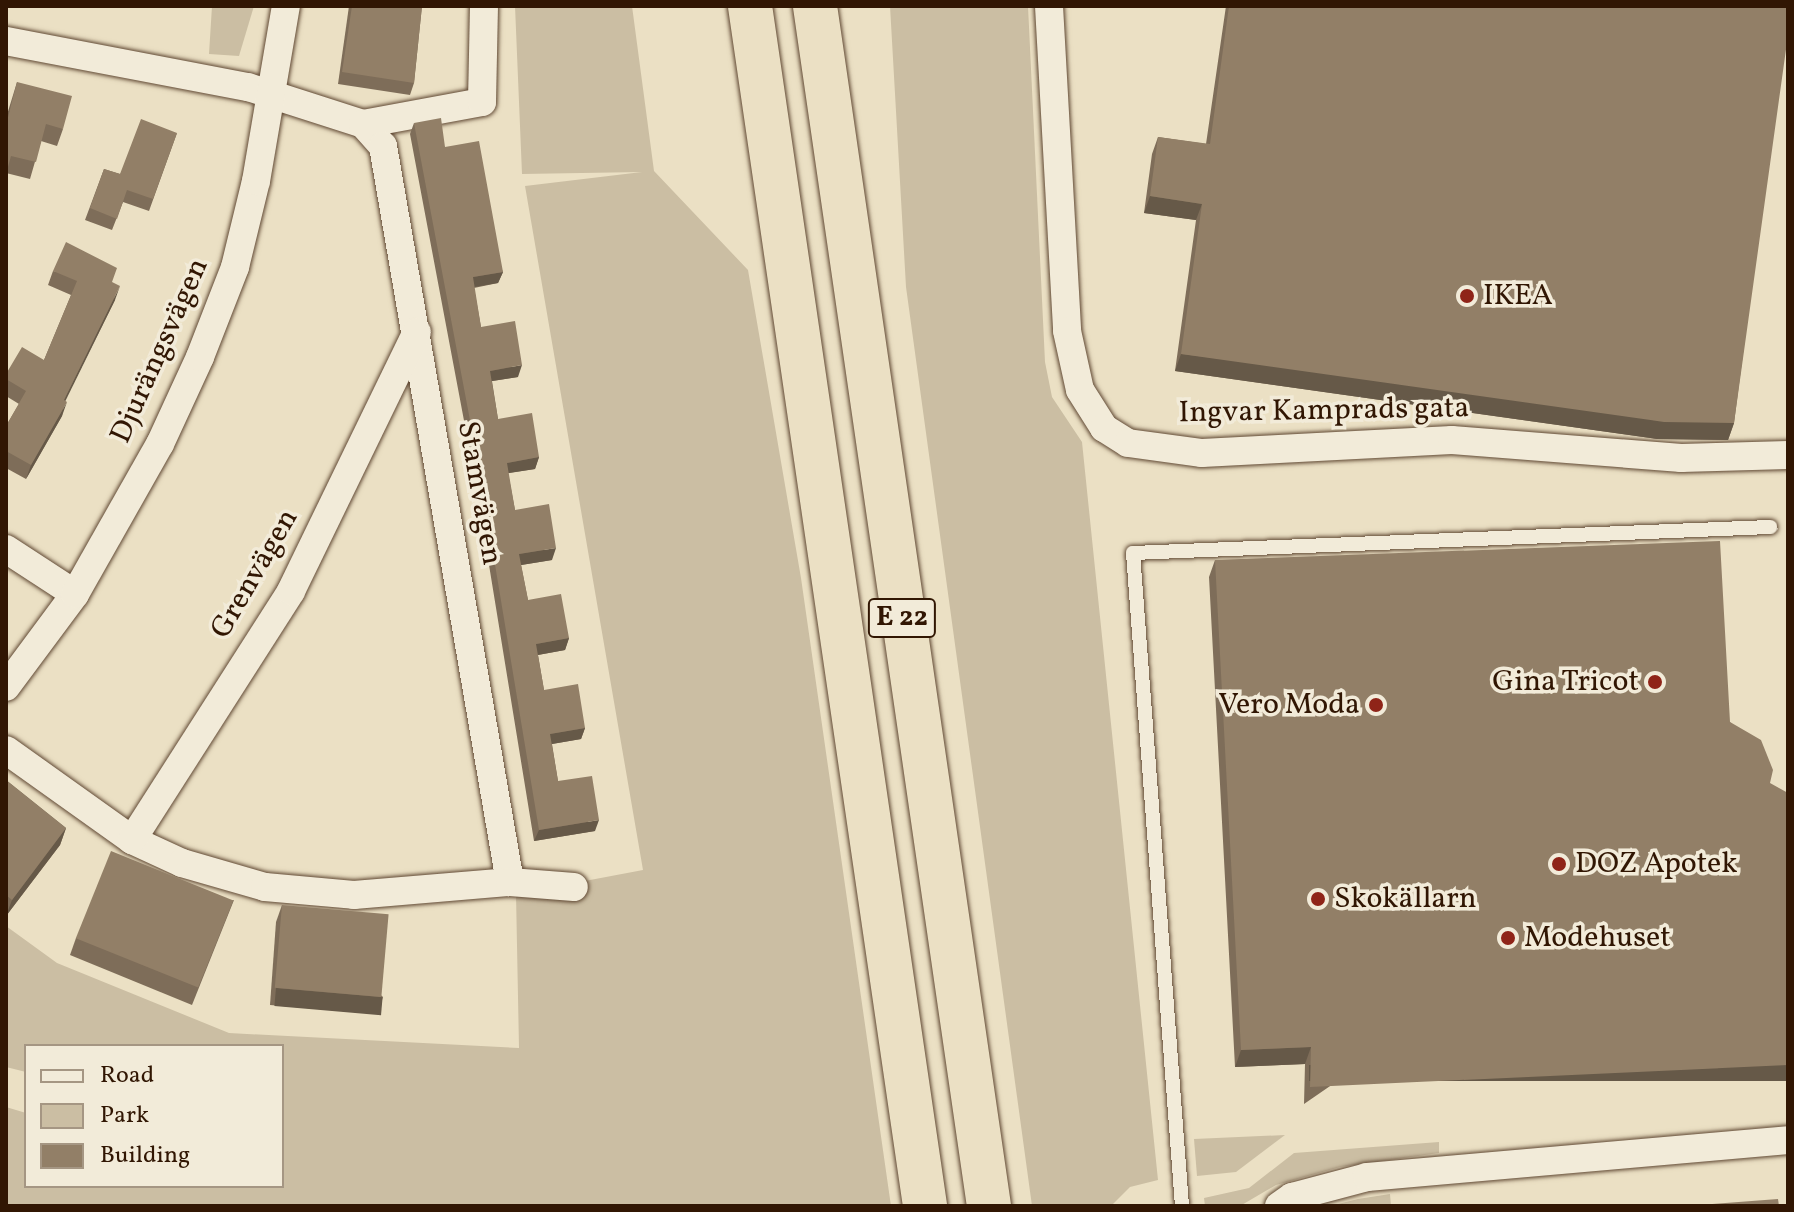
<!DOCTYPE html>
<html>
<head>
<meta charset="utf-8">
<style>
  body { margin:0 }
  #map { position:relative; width:1794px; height:1212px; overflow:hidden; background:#ebe0c4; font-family:Vollkorn,serif }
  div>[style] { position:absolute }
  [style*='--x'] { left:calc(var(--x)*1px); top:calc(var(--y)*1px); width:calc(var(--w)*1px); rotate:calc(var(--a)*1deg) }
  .green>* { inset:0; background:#cbbea3 }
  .roads { filter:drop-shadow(0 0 2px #604833) drop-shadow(0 0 2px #604833) }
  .service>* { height:14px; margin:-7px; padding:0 7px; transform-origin:7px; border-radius:7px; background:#f2ebd9 }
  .minor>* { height:28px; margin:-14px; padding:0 14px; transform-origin:14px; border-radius:14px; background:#f2ebd9 }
  .motorway>* { height:44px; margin:-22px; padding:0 22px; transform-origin:22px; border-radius:22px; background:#ebe0c4 }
  .wall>* { inset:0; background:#7e6d59 }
  .shaded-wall>* { inset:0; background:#665948; transform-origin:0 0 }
  .building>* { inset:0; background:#927f67; transform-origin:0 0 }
  .dots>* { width:22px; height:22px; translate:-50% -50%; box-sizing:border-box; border:4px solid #f2ebd9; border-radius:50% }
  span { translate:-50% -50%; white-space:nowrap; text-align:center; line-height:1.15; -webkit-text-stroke:7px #f2ebd9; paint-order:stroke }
  .shield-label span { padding:2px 6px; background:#f2ebd9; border:2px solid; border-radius:6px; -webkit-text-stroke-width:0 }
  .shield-label { font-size:28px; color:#311603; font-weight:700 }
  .poi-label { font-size:30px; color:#311603 }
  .left { translate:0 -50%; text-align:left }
  .right { translate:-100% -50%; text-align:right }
  .street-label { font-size:30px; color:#311603 }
  .frame { position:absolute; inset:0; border:8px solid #311603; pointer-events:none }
  .legend { position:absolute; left:24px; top:1044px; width:260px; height:144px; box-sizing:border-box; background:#f2ebd9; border:2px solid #a59683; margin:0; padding:10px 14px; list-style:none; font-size:24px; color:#311603 }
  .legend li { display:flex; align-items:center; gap:16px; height:40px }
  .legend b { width:40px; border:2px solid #a59683 }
</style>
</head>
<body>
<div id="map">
  <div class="green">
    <div style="clip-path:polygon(212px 6px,254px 6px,239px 56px,209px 54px)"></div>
    <div style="clip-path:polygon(515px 6px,632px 6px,654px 171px,748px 270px,801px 578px,891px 1206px,6px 1206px,6px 1107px,26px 1113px,26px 1186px,282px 1186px,282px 1046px,26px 1046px,26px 1072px,6px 1067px,6px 926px,57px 963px,229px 1033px,519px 1048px,516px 894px,643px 870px,525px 186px,642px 172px,522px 174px)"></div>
    <div style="clip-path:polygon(890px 6px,1028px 6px,1045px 362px,1052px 397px,1082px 442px,1158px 1180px,1130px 1187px,1111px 1206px,1032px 1206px,906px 287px)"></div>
    <div style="clip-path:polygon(1285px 1135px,1236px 1172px,1197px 1176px,1194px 1139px)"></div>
    <div style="clip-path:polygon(1439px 1142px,1439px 1153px,1340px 1167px,1276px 1185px,1240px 1206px,1205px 1206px,1204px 1198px,1249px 1188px,1294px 1153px)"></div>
    <div style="clip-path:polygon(1390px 1194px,1391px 1206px,1330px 1206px,1358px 1199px)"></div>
  </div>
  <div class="roads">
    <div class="service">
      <div style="--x:1182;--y:1206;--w:655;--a:-94.29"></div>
      <div style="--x:1133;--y:553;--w:638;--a:-2.34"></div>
    </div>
    <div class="minor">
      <div style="--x:1049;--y:6;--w:325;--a:86.8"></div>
      <div style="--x:1067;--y:331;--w:60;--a:77.6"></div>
      <div style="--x:1080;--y:390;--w:45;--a:57.7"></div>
      <div style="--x:1104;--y:428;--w:28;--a:32"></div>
      <div style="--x:1128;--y:443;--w:75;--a:7.7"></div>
      <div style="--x:1202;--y:453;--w:250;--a:-3"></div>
      <div style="--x:1452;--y:440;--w:230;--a:4.5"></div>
      <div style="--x:1681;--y:458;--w:107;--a:-1.6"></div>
      <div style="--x:6;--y:41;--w:246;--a:10.8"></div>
      <div style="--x:248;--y:87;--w:121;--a:17.8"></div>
      <div style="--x:363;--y:124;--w:121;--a:-10.5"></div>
      <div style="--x:482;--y:102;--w:96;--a:-88.8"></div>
      <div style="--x:363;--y:124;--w:30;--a:48"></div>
      <div style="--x:383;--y:146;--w:747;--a:80.21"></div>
      <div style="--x:6;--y:549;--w:82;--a:33.1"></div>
      <div style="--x:6;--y:687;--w:116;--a:-53.4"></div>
      <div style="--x:75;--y:594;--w:172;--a:-60.5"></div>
      <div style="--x:160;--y:444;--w:96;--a:-65.3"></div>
      <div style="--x:200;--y:357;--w:97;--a:-68.7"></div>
      <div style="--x:235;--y:267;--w:89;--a:-76.3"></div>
      <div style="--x:256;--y:181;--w:178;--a:-80.3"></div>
      <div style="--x:6;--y:750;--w:155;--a:35.5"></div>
      <div style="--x:132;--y:840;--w:55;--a:24.7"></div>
      <div style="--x:182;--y:863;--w:86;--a:16.1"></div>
      <div style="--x:265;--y:887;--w:89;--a:5.1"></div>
      <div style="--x:354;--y:895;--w:157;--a:-4.8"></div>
      <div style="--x:510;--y:882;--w:64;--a:4.5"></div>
      <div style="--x:132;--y:840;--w:295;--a:-57.4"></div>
      <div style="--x:291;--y:591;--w:288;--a:-64.1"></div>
      <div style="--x:1279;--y:1206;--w:16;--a:-35"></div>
      <div style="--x:1292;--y:1197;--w:78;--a:-14.9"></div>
      <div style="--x:1367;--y:1177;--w:423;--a:-5"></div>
    </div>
    <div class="motorway">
      <div style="--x:750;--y:6;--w:1213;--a:81.7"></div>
      <div style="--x:815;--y:6;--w:1213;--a:81.75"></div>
    </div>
  </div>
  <div class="wall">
    <div style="clip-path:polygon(349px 6px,422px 6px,414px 83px,410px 95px,338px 84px)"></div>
    <div style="clip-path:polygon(1226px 6px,1788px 6px,1734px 423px,1728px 440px,1657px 439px,1175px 371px,1196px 220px,1144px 213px,1152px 154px,1158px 137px,1206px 144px)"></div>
    <div style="clip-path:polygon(17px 82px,63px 129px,57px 146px,41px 141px,30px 179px,6px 173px,6px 174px,6px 118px)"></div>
    <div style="clip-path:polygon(414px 123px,445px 147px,503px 272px,498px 283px,474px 288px,481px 327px,518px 377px,492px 381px,498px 419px,539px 457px,535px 469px,508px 473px,515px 510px,552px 560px,521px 565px,528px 600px,569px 638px,565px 650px,538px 655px,544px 690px,585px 728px,581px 739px,552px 744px,558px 781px,595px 831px,534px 841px,475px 479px,410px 134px)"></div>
    <div style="clip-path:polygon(177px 133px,149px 211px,123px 202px,112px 230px,85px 220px,104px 169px,120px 174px)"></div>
    <div style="clip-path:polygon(53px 271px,112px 282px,115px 300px,65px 400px,62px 416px,26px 479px,6px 468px,6px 426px,19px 404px,6px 396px,6px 374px,44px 360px,71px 295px,48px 285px)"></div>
    <div style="clip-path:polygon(1215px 560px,1730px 722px,1770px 783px,1304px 1104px,1305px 1064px,1235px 1067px,1209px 577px)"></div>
    <div style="clip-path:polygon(6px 780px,66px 828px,60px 845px,6px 916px)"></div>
    <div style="clip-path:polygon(234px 900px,192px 1005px,70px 955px,76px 938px)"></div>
    <div style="clip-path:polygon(282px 905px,383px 997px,377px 1014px,270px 1005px,276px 922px)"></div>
  </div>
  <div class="shaded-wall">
    <div style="clip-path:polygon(1150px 196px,1202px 204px,1196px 220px,1144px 213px)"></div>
    <div style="clip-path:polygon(503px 272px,498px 283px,468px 288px,473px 277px)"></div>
    <div style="clip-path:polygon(120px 286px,115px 300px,59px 414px,64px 400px)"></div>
    <div style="clip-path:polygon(1181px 354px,1734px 423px,1728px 440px,1657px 439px,1175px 371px)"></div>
    <div style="clip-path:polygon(522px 365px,518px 377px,486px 382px,490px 371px)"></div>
    <div style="clip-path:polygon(67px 402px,62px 416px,26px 479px,31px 465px)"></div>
    <div style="clip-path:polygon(539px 457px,535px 469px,503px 474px,507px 463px)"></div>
    <div style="clip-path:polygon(556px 548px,552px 560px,515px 566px,519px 554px)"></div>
    <div style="clip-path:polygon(569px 638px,565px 650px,532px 656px,536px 644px)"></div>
    <div style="clip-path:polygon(585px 728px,581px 739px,546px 745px,550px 734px)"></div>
    <div style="clip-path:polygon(599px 820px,595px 831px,534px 841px,539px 830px)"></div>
    <div style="clip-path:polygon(66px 828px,60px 845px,6px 916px,12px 900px)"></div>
    <div style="left:276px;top:988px;width:107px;height:18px;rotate:5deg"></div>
    <div style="clip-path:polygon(1311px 1047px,1305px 1064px,1235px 1067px,1241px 1050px)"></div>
    <div style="left:1788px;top:1065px;width:16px;height:479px;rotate:90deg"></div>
  </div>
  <div class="building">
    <div style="clip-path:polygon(352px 6px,422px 6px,414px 83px,342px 72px)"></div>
    <div style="clip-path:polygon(1229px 6px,1788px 6px,1788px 35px,1734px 423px,1664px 422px,1181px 354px,1202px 204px,1150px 196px,1158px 137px,1210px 144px)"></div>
    <div style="clip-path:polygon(17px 82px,72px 96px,63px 129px,46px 124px,36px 162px,11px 156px,6px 174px,6px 125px)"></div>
    <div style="clip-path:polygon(441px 118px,445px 147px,479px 141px,503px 272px,473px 277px,481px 327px,515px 321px,522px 365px,490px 371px,498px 419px,532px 413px,539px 457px,507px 463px,515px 510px,549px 504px,556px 548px,519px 554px,528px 600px,561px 594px,569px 638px,536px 644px,544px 690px,578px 684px,585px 728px,550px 734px,558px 781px,592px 776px,599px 820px,539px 830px,479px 468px,414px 123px)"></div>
    <div style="clip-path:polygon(141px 119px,177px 133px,153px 199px,127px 190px,117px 219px,90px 208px,104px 169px,120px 174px)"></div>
    <div style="clip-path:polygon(66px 242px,117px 268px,112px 282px,120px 286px,64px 400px,67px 402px,31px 465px,6px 451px,6px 426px,26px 391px,6px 379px,6px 374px,22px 347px,44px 360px,77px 281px,53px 271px)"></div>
    <div style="clip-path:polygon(1720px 541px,1730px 722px,1761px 740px,1773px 770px,1770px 783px,1788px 793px,1788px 1065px,1310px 1087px,1311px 1047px,1241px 1050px,1215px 560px)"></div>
    <div style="clip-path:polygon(6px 780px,66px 828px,12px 900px,6px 895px)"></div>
    <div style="left:111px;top:851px;width:132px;height:94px;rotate:22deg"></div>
    <div style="left:282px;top:905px;width:107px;height:83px;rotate:5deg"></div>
    <div style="clip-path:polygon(1778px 1199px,1779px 1206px,1686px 1206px)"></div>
  </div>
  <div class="dots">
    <div style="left:1467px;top:296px;background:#8f2418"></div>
    <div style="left:1655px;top:682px;background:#8f2418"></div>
    <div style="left:1376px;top:705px;background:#8f2418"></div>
    <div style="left:1559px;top:864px;background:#8f2418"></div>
    <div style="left:1318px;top:899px;background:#8f2418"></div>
    <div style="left:1508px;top:938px;background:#8f2418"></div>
  </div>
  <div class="shield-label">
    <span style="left:902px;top:618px">E 22</span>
  </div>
  <div class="poi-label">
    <span class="left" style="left:1483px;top:296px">IKEA</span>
    <span class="right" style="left:1639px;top:682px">Gina Tricot</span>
    <span class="right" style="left:1360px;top:705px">Vero Moda</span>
    <span class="left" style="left:1575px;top:864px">DOZ Apotek</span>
    <span class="left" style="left:1334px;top:899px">Skokällarn</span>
    <span class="left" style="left:1524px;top:938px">Modehuset</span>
  </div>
  <div class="street-label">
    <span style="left:160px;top:351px;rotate:-66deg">Djurängsvägen</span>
    <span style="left:1324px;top:411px;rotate:-1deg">Ingvar Kamprads gata</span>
    <span style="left:479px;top:493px;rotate:80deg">Stamvägen</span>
    <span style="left:255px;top:574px;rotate:-60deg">Grenvägen</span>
  </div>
  <div class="frame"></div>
  <ul class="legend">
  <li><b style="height:10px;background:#f2ebd9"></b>Road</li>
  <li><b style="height:22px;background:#cbbea3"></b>Park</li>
  <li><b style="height:22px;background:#927f67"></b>Building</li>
  </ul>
</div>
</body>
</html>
